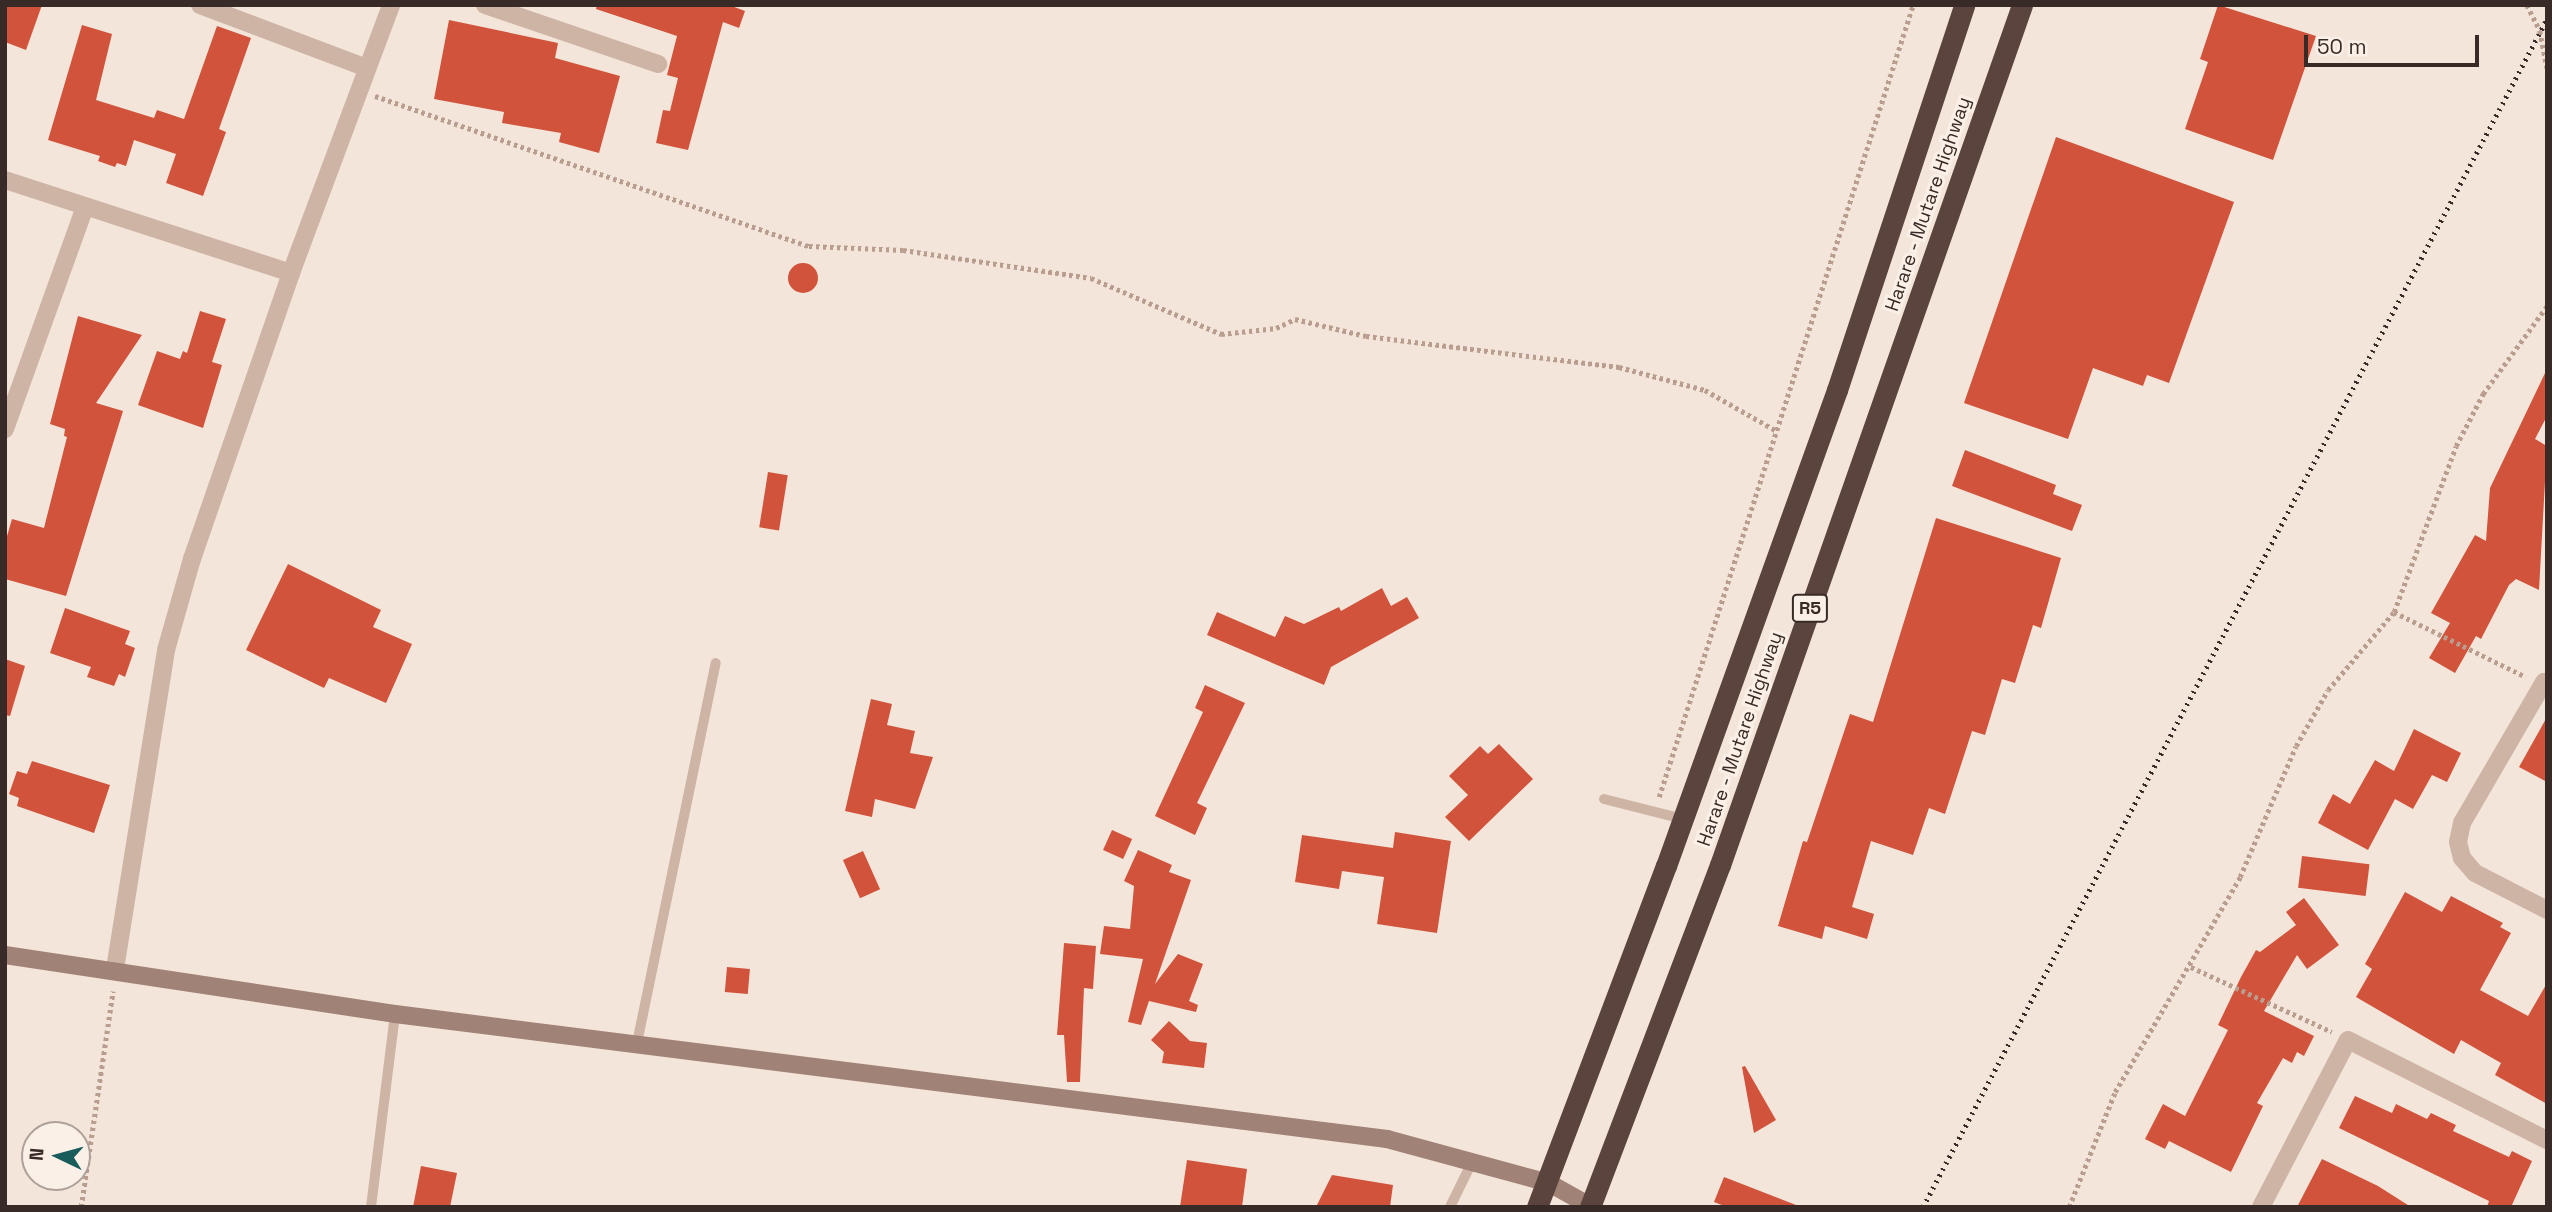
<!DOCTYPE html>
<html>
<head>
<meta charset="utf-8">
<style>
  body { margin:0 }
  #map { position:relative; width:2552px; height:1212px; overflow:hidden; background:#f4e5da; font-family:"Space Grotesk",sans-serif }
  div>[style] { position:absolute }
  [style*='--x'] { left:calc(var(--x)*1px); top:calc(var(--y)*1px); width:calc(var(--w)*1px); rotate:calc(var(--a)*1deg) }
  .building>* { inset:0; background:#d1533b; transform-origin:0 0 }
  .round { border-radius:50% }
  .path>* { height:4.5px; margin-top:-2.25px; transform-origin:0; background:repeating-linear-gradient(90deg,#b99d8f 0 3.5px,transparent 0 7px) }
  .lane>* { height:10px; margin:-5px; padding:0 5px; transform-origin:5px; border-radius:5px; background:#cdb4a5 }
  .street>* { height:18px; margin:-9px; padding:0 9px; transform-origin:9px; border-radius:9px; background:#cdb4a5 }
  .secondary>* { height:18px; margin:-9px; padding:0 9px; transform-origin:9px; border-radius:9px; background:#a18276 }
  .highway>* { height:21px; margin:-10.5px; padding:0 10.5px; transform-origin:10.5px; border-radius:10.5px; background:#5a443d }
  .rail>* { height:5px; margin-top:-2.5px; transform-origin:0; background:repeating-linear-gradient(90deg,#382b27 0 2px,transparent 0 7px) }
  span { translate:-50% -50%; white-space:nowrap; text-align:center; line-height:1.15; -webkit-text-stroke:6px #fbf0e7; paint-order:stroke }
  .shield-label span { padding:2px 5px; background:#fbf0e7; border:2px solid; border-radius:5px; -webkit-text-stroke-width:0 }
  .shield-label { font-size:18px; color:#382b27; font-weight:700 }
  .street-label { font-size:19px; color:#382b27 }
  .frame { position:absolute; inset:0; border:7px solid #382b27; pointer-events:none }
  .north { position:absolute; left:21px; top:1121px; width:70px; height:70px; box-sizing:border-box; background:#fbf0e7; border:2px solid #ada19a; border-radius:50%; rotate:275deg; font-size:19px; font-weight:700; line-height:28px; text-align:center; color:#382b27 }
  .north::after { content:''; display:block; margin:auto; width:24px; height:32px; background:#185d5c; clip-path:polygon(50% 0,100% 100%,50% 72%,0 100%) }
  .scale { position:absolute; left:2304px; top:35px; width:175px; height:32px; box-sizing:border-box; border:4px solid #382b27; border-top:0; padding-left:9px; font-size:21px; line-height:24px; white-space:nowrap; color:#382b27; -webkit-text-stroke:5px #fbf0e7; paint-order:stroke }
</style>
</head>
<body>
<div id="map">
  <div class="building">
    <div style="clip-path:polygon(5px 5px,42px 5px,26px 50px,5px 42px)"></div>
    <div style="clip-path:polygon(597px 5px,729px 5px,745px 11px,739px 28px,723px 22px,688px 150px,656px 143px,663px 110px,670px 111px,678px 78px,667px 75px,677px 36px,596px 9px)"></div>
    <div style="clip-path:polygon(2218px 5px,2316px 36px,2273px 160px,2185px 129px,2208px 62px,2200px 59px)"></div>
    <div style="clip-path:polygon(449px 20px,558px 43px,555px 58px,620px 76px,599px 153px,559px 142px,561px 133px,502px 123px,504px 112px,434px 99px)"></div>
    <div style="clip-path:polygon(82px 25px,112px 34px,96px 100px,154px 118px,157px 110px,184px 119px,217px 26px,251px 38px,219px 129px,226px 132px,203px 196px,166px 183px,176px 154px,134px 140px,126px 166px,117px 163px,115px 167px,98px 161px,100px 156px,48px 140px)"></div>
    <div style="clip-path:polygon(2056px 137px,2234px 202px,2169px 383px,2147px 375px,2143px 386px,2093px 368px,2068px 439px,1964px 403px)"></div>
    <div class="round" style="left:788px;top:263px;width:30px;height:30px"></div>
    <div style="clip-path:polygon(200px 311px,226px 319px,212px 362px,222px 365px,203px 428px,138px 405px,157px 351px,180px 359px,183px 351px,187px 353px)"></div>
    <div style="clip-path:polygon(78px 316px,142px 335px,96px 403px,123px 411px,66px 596px,5px 579px,5px 543px,12px 519px,44px 528px,67px 437px,64px 436px,65px 429px,50px 424px)"></div>
    <div style="clip-path:polygon(2547px 369px,2547px 416px,2535px 439px,2547px 446px,2539px 590px,2516px 579px,2509px 585px,2481px 639px,2476px 636px,2455px 673px,2429px 658px,2450px 623px,2431px 613px,2475px 535px,2486px 541px,2490px 488px)"></div>
    <div style="clip-path:polygon(1965px 450px,2056px 485px,2053px 494px,2082px 505px,2072px 531px,1952px 486px)"></div>
    <div style="left:768px;top:472px;width:20px;height:56px;rotate:9deg"></div>
    <div style="clip-path:polygon(1936px 518px,2061px 558px,2041px 628px,2033px 625px,2015px 683px,2002px 679px,1985px 735px,1972px 731px,1945px 814px,1929px 808px,1913px 855px,1871px 841px,1852px 907px,1874px 914px,1867px 939px,1825px 926px,1822px 939px,1778px 926px,1803px 841px,1807px 842px,1850px 714px,1873px 722px)"></div>
    <div style="clip-path:polygon(288px 564px,381px 610px,373px 627px,412px 644px,386px 703px,329px 678px,324px 688px,246px 650px)"></div>
    <div style="clip-path:polygon(1382px 588px,1391px 606px,1407px 597px,1419px 618px,1331px 667px,1324px 685px,1207px 635px,1217px 612px,1275px 637px,1285px 616px,1304px 624px,1339px 607px,1341px 611px)"></div>
    <div style="clip-path:polygon(65px 608px,130px 631px,125px 644px,135px 648px,125px 677px,119px 674px,114px 686px,87px 677px,91px 667px,50px 653px)"></div>
    <div style="clip-path:polygon(5px 659px,25px 666px,10px 716px,5px 715px)"></div>
    <div style="clip-path:polygon(1205px 685px,1245px 703px,1197px 803px,1207px 808px,1195px 835px,1155px 816px,1203px 712px,1195px 708px)"></div>
    <div style="clip-path:polygon(871px 699px,892px 704px,887px 725px,915px 731px,910px 753px,933px 757px,915px 809px,875px 799px,872px 817px,845px 811px)"></div>
    <div style="clip-path:polygon(2547px 717px,2547px 782px,2519px 767px)"></div>
    <div style="clip-path:polygon(2414px 729px,2461px 753px,2447px 782px,2432px 775px,2413px 809px,2395px 799px,2368px 850px,2318px 823px,2333px 794px,2350px 804px,2375px 760px,2394px 771px)"></div>
    <div style="clip-path:polygon(1499px 744px,1533px 779px,1469px 841px,1445px 817px,1468px 795px,1449px 776px,1480px 746px,1488px 754px)"></div>
    <div style="clip-path:polygon(32px 761px,110px 785px,94px 833px,17px 806px,19px 798px,9px 794px,17px 771px,27px 774px)"></div>
    <div style="left:1112px;top:830px;width:22px;height:22px;rotate:24deg"></div>
    <div style="clip-path:polygon(1395px 832px,1451px 841px,1437px 933px,1377px 924px,1384px 877px,1342px 871px,1339px 889px,1295px 882px,1302px 835px,1393px 848px)"></div>
    <div style="clip-path:polygon(1138px 850px,1172px 865px,1169px 872px,1191px 880px,1155px 984px,1178px 954px,1203px 964px,1189px 1001px,1198px 1005px,1196px 1012px,1149px 1001px,1141px 1025px,1128px 1022px,1143px 959px,1100px 954px,1104px 926px,1130px 929px,1134px 886px,1124px 881px)"></div>
    <div style="left:863px;top:851px;width:42px;height:22px;rotate:66deg"></div>
    <div style="left:2302px;top:856px;width:68px;height:32px;rotate:7deg"></div>
    <div style="clip-path:polygon(2405px 892px,2442px 912px,2451px 896px,2503px 923px,2500px 927px,2511px 933px,2480px 990px,2528px 1016px,2547px 983px,2547px 1104px,2495px 1075px,2501px 1063px,2461px 1040px,2454px 1054px,2356px 997px,2372px 969px,2365px 964px)"></div>
    <div style="clip-path:polygon(2304px 898px,2339px 945px,2307px 969px,2297px 955px,2264px 1011px,2314px 1036px,2304px 1056px,2297px 1052px,2292px 1063px,2283px 1058px,2257px 1103px,2263px 1106px,2231px 1172px,2169px 1141px,2165px 1149px,2145px 1139px,2163px 1104px,2185px 1116px,2228px 1030px,2218px 1025px,2241px 977px,2256px 950px,2260px 952px,2296px 925px,2286px 912px)"></div>
    <div style="clip-path:polygon(1064px 943px,1096px 946px,1093px 989px,1084px 988px,1080px 1082px,1067px 1082px,1064px 1035px,1057px 1035px)"></div>
    <div style="left:727px;top:967px;width:23px;height:25px;rotate:5deg"></div>
    <div style="clip-path:polygon(1169px 1021px,1190px 1041px,1207px 1043px,1204px 1068px,1162px 1063px,1164px 1052px,1151px 1040px)"></div>
    <div style="clip-path:polygon(1745px 1066px,1776px 1120px,1754px 1133px,1742px 1067px)"></div>
    <div style="clip-path:polygon(2355px 1096px,2392px 1113px,2396px 1104px,2427px 1119px,2431px 1113px,2456px 1125px,2453px 1131px,2509px 1157px,2512px 1151px,2532px 1161px,2511px 1207px,2487px 1207px,2489px 1201px,2339px 1128px)"></div>
    <div style="clip-path:polygon(2322px 1159px,2378px 1186px,2411px 1207px,2297px 1207px)"></div>
    <div style="clip-path:polygon(1187px 1160px,1247px 1169px,1242px 1207px,1180px 1207px)"></div>
    <div style="clip-path:polygon(421px 1166px,457px 1173px,450px 1207px,413px 1207px)"></div>
    <div style="clip-path:polygon(1332px 1175px,1393px 1185px,1390px 1207px,1316px 1207px)"></div>
    <div style="clip-path:polygon(1724px 1177px,1796px 1205px,1796px 1207px,1727px 1207px,1714px 1202px)"></div>
  </div>
  <div class="path">
    <div style="--x:2527;--y:5;--w:29;--a:63"></div>
    <div style="--x:2540;--y:31;--w:38;--a:79"></div>
    <div style="--x:375;--y:96;--w:459;--a:19.1"></div>
    <div style="--x:809;--y:246;--w:94;--a:2.4"></div>
    <div style="--x:903;--y:250;--w:190;--a:8.5"></div>
    <div style="--x:1091;--y:278;--w:142;--a:23.3"></div>
    <div style="--x:1221;--y:334;--w:55;--a:-6.2"></div>
    <div style="--x:1276;--y:328;--w:21;--a:-25"></div>
    <div style="--x:1295;--y:319;--w:73;--a:13.5"></div>
    <div style="--x:1366;--y:336;--w:255;--a:7"></div>
    <div style="--x:1619;--y:367;--w:89;--a:15"></div>
    <div style="--x:1705;--y:390;--w:81;--a:29.7"></div>
    <div style="--x:2394;--y:612;--w:147;--a:26.2"></div>
    <div style="--x:1659;--y:797;--w:832;--a:-72.22"></div>
    <div style="--x:2191;--y:967;--w:155;--a:24.7"></div>
    <div style="--x:81;--y:1207;--w:218;--a:-81.6"></div>
    <div style="--x:2069;--y:1207;--w:124;--a:-68.2"></div>
    <div style="--x:2115;--y:1092;--w:249;--a:-59.8"></div>
    <div style="--x:2240;--y:877;--w:142;--a:-66.9"></div>
    <div style="--x:2296;--y:746;--w:64;--a:-60.3"></div>
    <div style="--x:2328;--y:690;--w:102;--a:-49.8"></div>
    <div style="--x:2394;--y:612;--w:177;--a:-69.5"></div>
    <div style="--x:2456;--y:446;--w:59;--a:-62.6"></div>
    <div style="--x:2483;--y:394;--w:109;--a:-54"></div>
  </div>
  <div class="lane">
    <div style="--x:1604;--y:799;--w:81;--a:14.2"></div>
    <div style="--x:637;--y:1043;--w:388;--a:-78.3"></div>
    <div style="--x:371;--y:1207;--w:194;--a:-82.9"></div>
    <div style="--x:1450;--y:1207;--w:52;--a:-63.9"></div>
  </div>
  <div class="street">
    <div style="--x:200;--y:5;--w:178;--a:20.7"></div>
    <div style="--x:485;--y:5;--w:183;--a:18.8"></div>
    <div style="--x:5;--y:180;--w:301;--a:18"></div>
    <div style="--x:5;--y:429;--w:234;--a:-70.2"></div>
    <div style="--x:2547;--y:683;--w:3;--a:-162"></div>
    <div style="--x:2544;--y:682;--w:163;--a:120.2"></div>
    <div style="--x:2462;--y:823;--w:19;--a:102"></div>
    <div style="--x:2458;--y:842;--w:16;--a:76"></div>
    <div style="--x:2462;--y:858;--w:20;--a:49"></div>
    <div style="--x:2475;--y:873;--w:81;--a:27.2"></div>
    <div style="--x:115;--y:969;--w:323;--a:-80.9"></div>
    <div style="--x:166;--y:650;--w:95;--a:-74.1"></div>
    <div style="--x:192;--y:559;--w:303;--a:-70.9"></div>
    <div style="--x:291;--y:273;--w:286;--a:-69.5"></div>
    <div style="--x:2261;--y:1207;--w:188;--a:-62.5"></div>
    <div style="--x:2348;--y:1040;--w:223;--a:26.7"></div>
  </div>
  <div class="secondary">
    <div style="--x:5;--y:955;--w:394;--a:8.6"></div>
    <div style="--x:395;--y:1014;--w:1000;--a:7.18"></div>
    <div style="--x:1387;--y:1139;--w:168;--a:15.2"></div>
    <div style="--x:1549;--y:1183;--w:47;--a:29.3"></div>
  </div>
  <div class="highway">
    <div style="--x:1537;--y:1207;--w:365;--a:-69.3"></div>
    <div style="--x:1666;--y:866;--w:506;--a:-70.24"></div>
    <div style="--x:1837;--y:390;--w:405;--a:-71.7"></div>
    <div style="--x:1590;--y:1207;--w:366;--a:-69.2"></div>
    <div style="--x:1720;--y:865;--w:911;--a:-70.65"></div>
  </div>
  <div class="rail">
    <div style="--x:1923;--y:1207;--w:1342;--a:-62.29"></div>
  </div>
  <div class="shield-label">
    <span style="left:1810px;top:608px">R5</span>
  </div>
  <div class="street-label">
    <span style="left:1928px;top:204px;rotate:-71deg">Harare - Mutare Highway</span>
    <span style="left:1740px;top:739px;rotate:-71deg">Harare - Mutare Highway</span>
  </div>
  <div class="frame"></div>
  <div class="north">N</div>
  <div class="scale">50 m</div>
</div>
</body>
</html>
